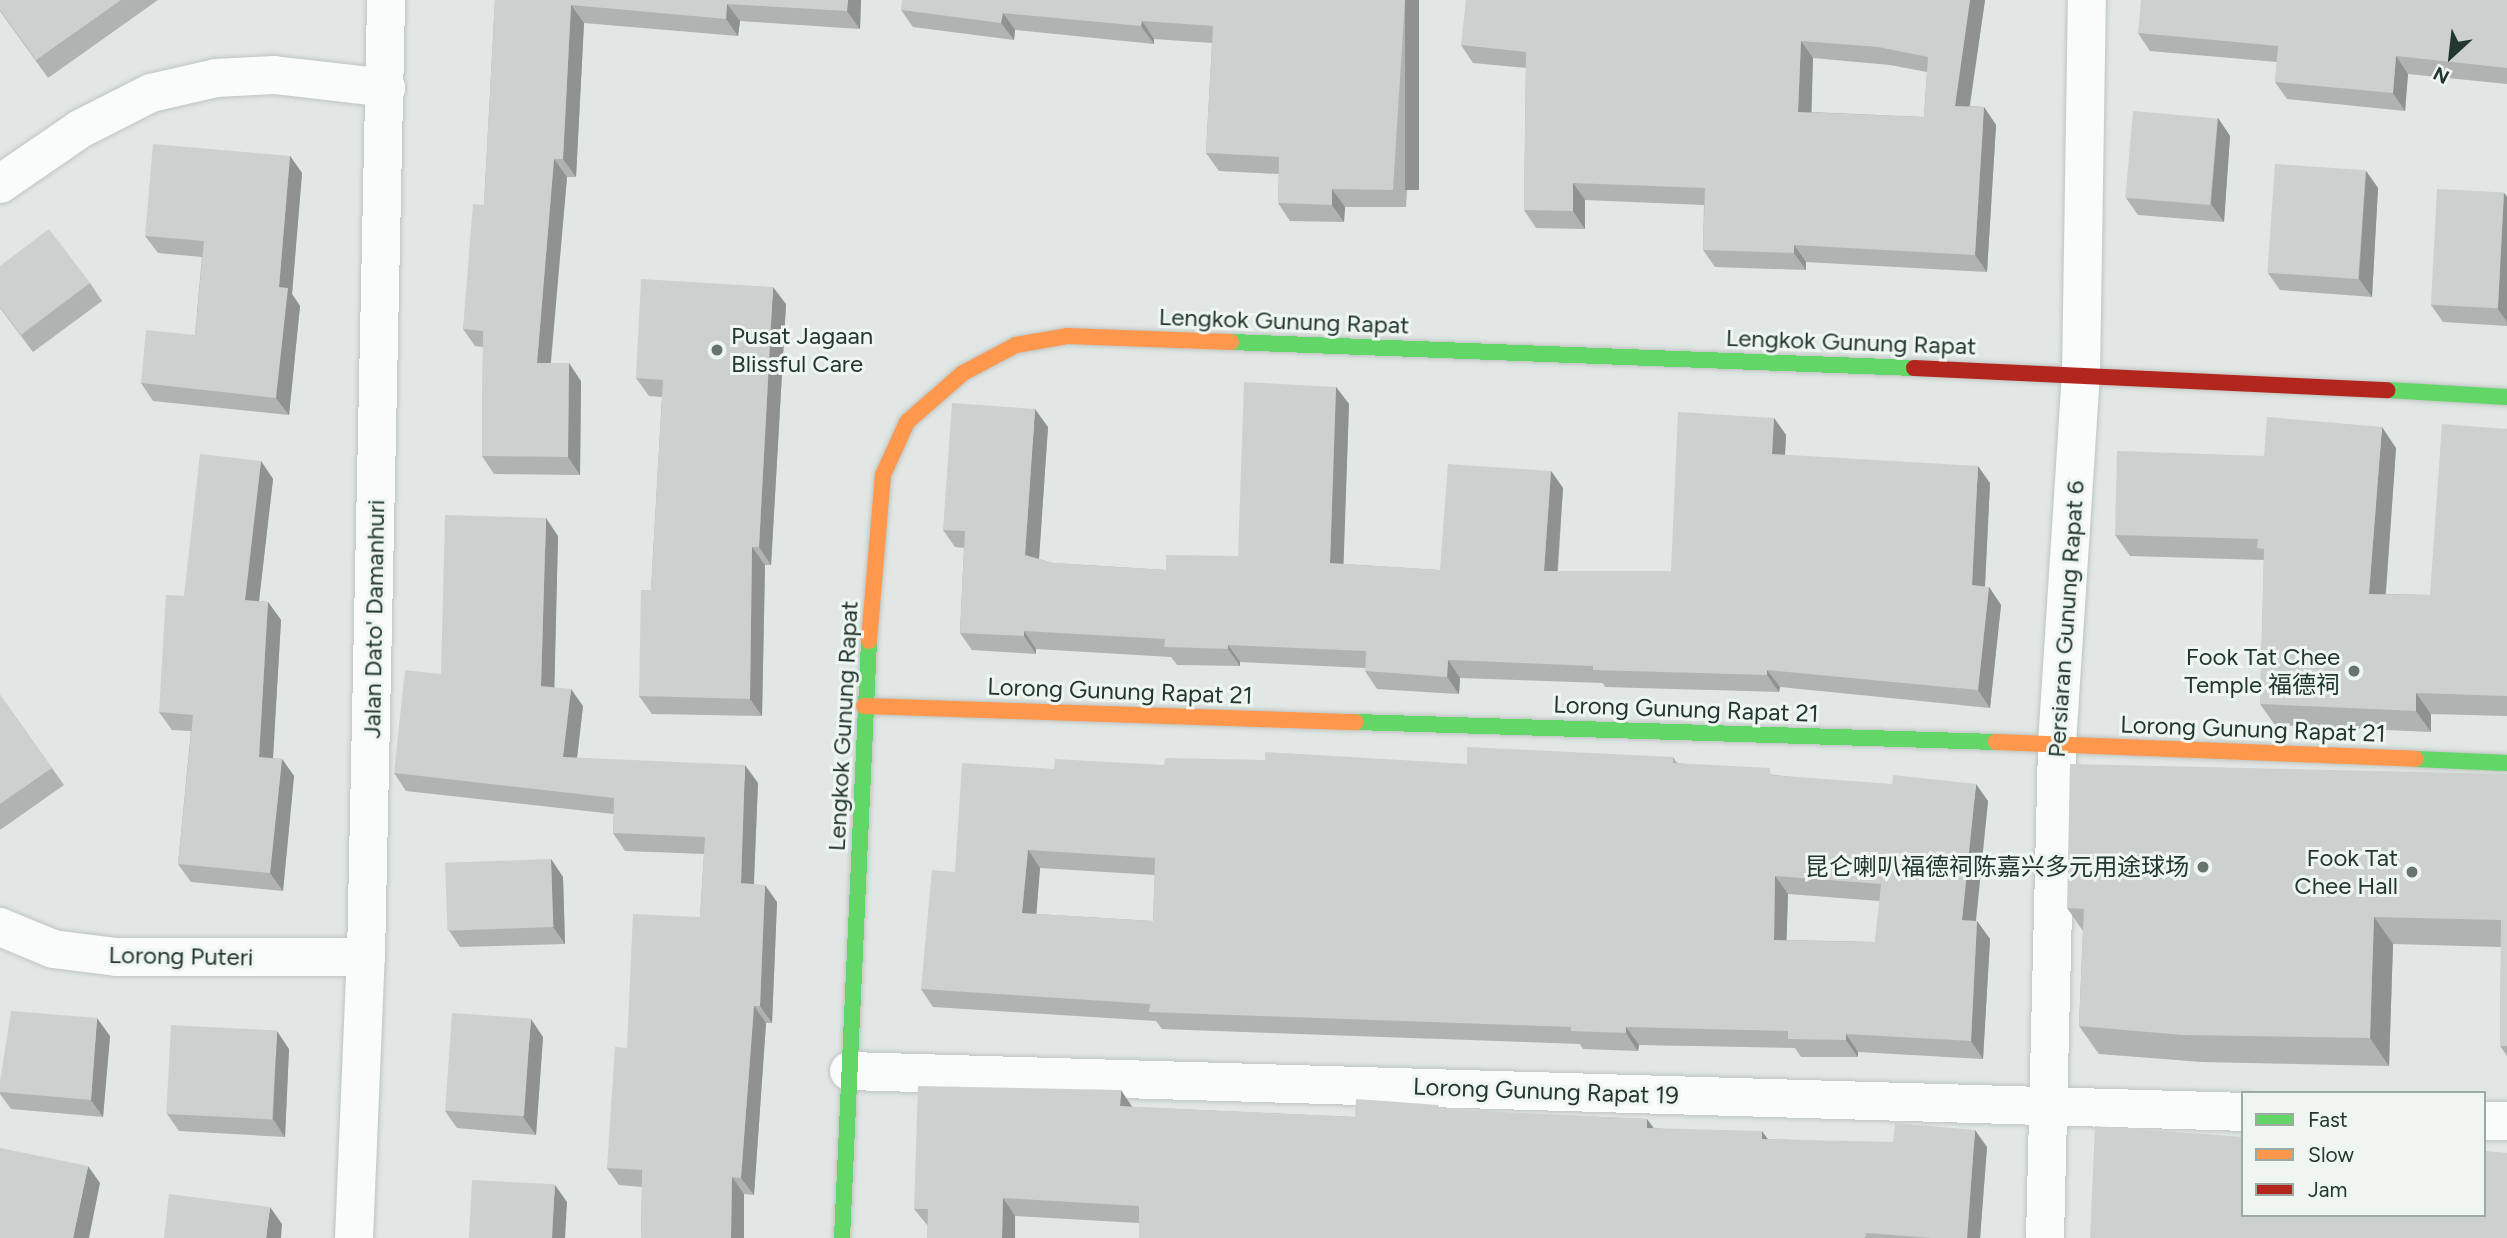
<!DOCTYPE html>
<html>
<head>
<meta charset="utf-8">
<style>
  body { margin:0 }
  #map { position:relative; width:2507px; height:1238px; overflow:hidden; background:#e1e7e4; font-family:Figtree,"Noto Sans SC",sans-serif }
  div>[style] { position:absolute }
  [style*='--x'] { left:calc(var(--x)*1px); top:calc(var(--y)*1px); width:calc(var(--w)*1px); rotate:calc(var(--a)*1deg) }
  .roads { filter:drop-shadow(0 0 2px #bec4c1) drop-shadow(0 0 2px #bec4c1) }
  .street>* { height:38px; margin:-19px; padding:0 19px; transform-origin:19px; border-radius:19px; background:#fafbfb }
  .fast>* { height:16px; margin:-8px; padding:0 8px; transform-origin:8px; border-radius:8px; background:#63d668 }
  .slow>* { height:16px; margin:-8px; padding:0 8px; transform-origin:8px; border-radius:8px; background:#ff974d }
  .jam>* { height:16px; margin:-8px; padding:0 8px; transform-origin:8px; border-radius:8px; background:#b3261e }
  .wall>* { inset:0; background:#afb3b1 }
  .shaded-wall>* { inset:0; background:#8f9290; transform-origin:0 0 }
  .building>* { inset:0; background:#ccd0ce; transform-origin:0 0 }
  .dots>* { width:19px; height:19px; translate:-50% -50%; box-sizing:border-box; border:4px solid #eff6f2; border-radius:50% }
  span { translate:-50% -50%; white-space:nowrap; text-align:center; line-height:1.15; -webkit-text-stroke:6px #eff6f2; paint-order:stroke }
  .street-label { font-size:24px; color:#22372f }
  .poi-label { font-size:24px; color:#22372f }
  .left { translate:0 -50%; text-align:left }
  .right { translate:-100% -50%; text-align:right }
  .legend { position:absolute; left:2241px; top:1091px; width:245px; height:126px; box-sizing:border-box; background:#eff6f2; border:2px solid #9daaa4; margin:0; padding:9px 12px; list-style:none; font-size:21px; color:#22372f }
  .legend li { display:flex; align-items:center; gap:14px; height:35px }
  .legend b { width:35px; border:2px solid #9daaa4 }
  .north { position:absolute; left:2416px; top:21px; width:70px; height:70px; -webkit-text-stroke:5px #eff6f2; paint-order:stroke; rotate:207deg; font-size:19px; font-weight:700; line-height:28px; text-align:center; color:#22372f }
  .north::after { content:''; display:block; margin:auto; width:24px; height:32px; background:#22372f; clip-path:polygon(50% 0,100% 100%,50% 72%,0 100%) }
</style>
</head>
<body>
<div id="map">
  <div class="roads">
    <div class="street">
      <div style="--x:0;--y:184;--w:97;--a:-34.5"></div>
      <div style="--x:80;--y:129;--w:80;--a:-26.9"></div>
      <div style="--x:151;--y:93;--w:67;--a:-13"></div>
      <div style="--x:216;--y:78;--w:58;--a:-3"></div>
      <div style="--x:274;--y:75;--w:113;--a:6.6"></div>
      <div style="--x:0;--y:927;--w:57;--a:22.5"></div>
      <div style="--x:53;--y:949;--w:64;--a:7.2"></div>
      <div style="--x:116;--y:957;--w:250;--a:0"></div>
      <div style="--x:849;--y:1071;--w:1395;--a:1.68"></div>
      <div style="--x:2484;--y:1121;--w:23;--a:0"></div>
      <div style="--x:354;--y:1238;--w:281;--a:-87.6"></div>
      <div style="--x:366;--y:957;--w:957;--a:-88.8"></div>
      <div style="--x:2045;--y:1238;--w:494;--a:-88.6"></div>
      <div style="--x:2057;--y:744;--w:371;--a:-86.3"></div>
      <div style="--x:2081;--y:374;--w:374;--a:-89.1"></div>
    </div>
    <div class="fast">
      <div style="--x:1231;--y:342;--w:683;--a:2.18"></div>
      <div style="--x:2387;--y:390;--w:120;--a:3.3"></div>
      <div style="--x:1356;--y:722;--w:640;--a:1.79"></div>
      <div style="--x:2416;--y:759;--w:91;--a:2.5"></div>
      <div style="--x:842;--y:1238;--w:598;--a:-87.41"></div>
    </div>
    <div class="slow">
      <div style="--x:869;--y:641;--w:167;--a:-85.2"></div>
      <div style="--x:883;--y:475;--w:58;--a:-65.6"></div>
      <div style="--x:907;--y:422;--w:74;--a:-41.2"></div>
      <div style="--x:963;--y:373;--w:60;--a:-27.8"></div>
      <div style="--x:1016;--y:345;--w:53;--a:-9.8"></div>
      <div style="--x:1068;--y:336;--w:163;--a:2.1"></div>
      <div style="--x:864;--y:706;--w:492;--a:1.9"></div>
      <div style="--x:1996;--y:742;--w:420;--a:2.3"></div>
    </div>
    <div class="jam">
      <div style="--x:1914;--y:368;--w:474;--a:2.7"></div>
    </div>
  </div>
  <div class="wall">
    <div style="clip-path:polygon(0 0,158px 0,48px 78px,0 11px)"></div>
    <div style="clip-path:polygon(495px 0,861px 0,860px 29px,740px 21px,738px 36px,584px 23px,576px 177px,567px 177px,551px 363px,581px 381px,580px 475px,494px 474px,482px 456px,483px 347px,475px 346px,463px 329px,484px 205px)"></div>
    <div style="clip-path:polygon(1419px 0,1406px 207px,1345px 207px,1344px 222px,1290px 221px,1278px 203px,1279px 174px,1219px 171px,1206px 153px,1212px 43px,1154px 39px,1154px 44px,1015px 30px,1014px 40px,913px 27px,901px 10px)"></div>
    <div style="clip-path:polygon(evenodd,1985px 0,1970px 106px,1984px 107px,1996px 125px,1987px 272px,1806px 262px,1806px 270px,1715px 267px,1703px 250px,1704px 205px,1585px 200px,1585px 229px,1536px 228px,1524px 210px,1526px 68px,1473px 63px,1461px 45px,1985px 0,1813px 58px,1890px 65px,1927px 72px,1924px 117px,1811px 112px,1813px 58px)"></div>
    <div style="clip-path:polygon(2507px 0,2507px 84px,2408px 74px,2405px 111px,2287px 99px,2275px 82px,2277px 62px,2150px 51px,2138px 33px)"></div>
    <div style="clip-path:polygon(2218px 118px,2230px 136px,2224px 222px,2138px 215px,2126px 198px)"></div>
    <div style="clip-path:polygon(290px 156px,302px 173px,292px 294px,300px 306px,289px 415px,153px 401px,141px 383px,195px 335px,202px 257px,158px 253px,145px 236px)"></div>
    <div style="clip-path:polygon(2366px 171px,2378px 188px,2372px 297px,2280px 290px,2268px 273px)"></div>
    <div style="clip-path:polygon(2504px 193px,2507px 197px,2507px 326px,2443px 322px,2431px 305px)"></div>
    <div style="clip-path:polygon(0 266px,90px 283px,102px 301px,33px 352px,0 308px)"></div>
    <div style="clip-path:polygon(786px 304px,771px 565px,765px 565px,762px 716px,652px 714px,639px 696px,651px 590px,662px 397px,649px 396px,636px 378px)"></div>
    <div style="clip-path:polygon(1336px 387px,1349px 404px,1343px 564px,1440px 570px,1551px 471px,1563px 488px,1558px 571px,1671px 571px,1774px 418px,1786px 435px,1785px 455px,1990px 483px,1985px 587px,1989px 587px,2001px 605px,1990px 708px,1780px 687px,1779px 692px,1605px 687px,1603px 683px,1460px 678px,1459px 694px,1377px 689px,1365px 671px,1365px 668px,1240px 662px,1240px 666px,1177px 665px,1171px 657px,1036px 649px,1036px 654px,972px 650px,960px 633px,964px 548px,955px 547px,943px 530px,1048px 427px,1039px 559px,1053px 563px,1166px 570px,1238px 556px)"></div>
    <div style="clip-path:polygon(2507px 429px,2507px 716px,2431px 714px,2431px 732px,2275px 725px,2260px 704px,2264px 560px,2130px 556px,2115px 535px,2264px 456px,2396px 448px,2386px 594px,2430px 595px)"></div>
    <div style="clip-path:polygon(261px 461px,273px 479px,259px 601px,268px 602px,281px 620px,273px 758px,282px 759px,294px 776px,283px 891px,191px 882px,178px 864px,191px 731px,172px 730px,159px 712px,184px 596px)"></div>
    <div style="clip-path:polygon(558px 536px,554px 687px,583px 706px,577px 758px,758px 783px,754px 884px,777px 902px,772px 1023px,766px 1023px,754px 1195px,744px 1194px,744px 1238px,641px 1238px,642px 1187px,619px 1185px,607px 1168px,627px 1048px,700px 917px,704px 854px,625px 851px,613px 833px,614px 814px,406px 791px,394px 773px,441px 674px)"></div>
    <div style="clip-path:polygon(0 695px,64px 785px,0 830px)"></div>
    <div style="clip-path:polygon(evenodd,1673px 757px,1677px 763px,1988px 801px,1976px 921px,1977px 921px,1990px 939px,1983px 1059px,1858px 1052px,1858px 1057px,1801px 1057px,1795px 1048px,1639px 1045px,1638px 1051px,1583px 1049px,1580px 1044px,1162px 1029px,1156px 1021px,933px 1007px,921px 989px,955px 872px,1054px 769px,1164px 765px,1467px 764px,1673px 757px,1040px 868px,1155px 875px,1153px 921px,1036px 914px,1040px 868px,1673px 757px,1788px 894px,1880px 901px,1875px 942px,1786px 940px,1788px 894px)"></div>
    <div style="clip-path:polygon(2507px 774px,2507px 1056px,2500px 1046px,2501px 947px,2393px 944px,2389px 1066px,2202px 1062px,2099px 1054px,2079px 1026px,2083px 931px,2067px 908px)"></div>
    <div style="clip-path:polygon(551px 859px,563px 877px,565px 944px,460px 947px,448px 929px)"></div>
    <div style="clip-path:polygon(110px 1036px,103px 1117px,11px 1109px,0 1094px,0 1082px)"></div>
    <div style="clip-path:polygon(543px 1037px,536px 1135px,457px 1128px,445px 1111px)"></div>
    <div style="clip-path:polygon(289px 1049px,285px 1137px,179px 1131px,167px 1114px)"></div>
    <div style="clip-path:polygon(1132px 1107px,1355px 1117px,1442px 1110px,1647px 1119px,1654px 1128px,1768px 1139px,1987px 1147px,1980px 1238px,1139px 1238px,1139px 1223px,1015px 1216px,1015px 1238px,927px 1238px,928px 1226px,914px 1209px)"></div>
  </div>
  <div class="shaded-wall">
    <div style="clip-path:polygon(848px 0,861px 0,860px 29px,847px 11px)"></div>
    <div style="left:1405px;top:0;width:14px;height:190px"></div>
    <div style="clip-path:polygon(1970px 0,1985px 0,1967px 123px,1955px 106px)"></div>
    <div style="clip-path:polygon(727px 4px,740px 21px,738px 36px,726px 19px)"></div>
    <div style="clip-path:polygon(571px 5px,584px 23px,576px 177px,563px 159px)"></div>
    <div style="clip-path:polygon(1003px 13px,1015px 30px,1014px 40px,1001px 23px)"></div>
    <div style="clip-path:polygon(1142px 21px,1154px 39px,1154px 44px,1141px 26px)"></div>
    <div style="clip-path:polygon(1801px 41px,1813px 58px,1811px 129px,1798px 112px)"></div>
    <div style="clip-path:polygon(2396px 56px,2408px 74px,2405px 111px,2393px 93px)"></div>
    <div style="clip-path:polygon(1984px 107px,1996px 125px,1987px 272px,1975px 255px)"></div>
    <div style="clip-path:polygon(2218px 118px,2230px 136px,2224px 222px,2211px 204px)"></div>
    <div style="clip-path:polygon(290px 156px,302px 173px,292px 294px,300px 306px,289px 415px,276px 398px,279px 287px)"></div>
    <div style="clip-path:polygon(554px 159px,567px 177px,549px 380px,537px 363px)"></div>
    <div style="clip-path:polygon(2366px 171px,2378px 188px,2372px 297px,2359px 279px)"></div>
    <div style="clip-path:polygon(1573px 183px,1585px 200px,1585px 229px,1573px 211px)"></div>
    <div style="clip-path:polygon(1332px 189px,1345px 207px,1344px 222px,1332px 205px)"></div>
    <div style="clip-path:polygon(2504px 193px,2507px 197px,2507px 322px,2498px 309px)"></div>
    <div style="clip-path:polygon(1794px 245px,1806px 262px,1806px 270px,1794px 253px)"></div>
    <div style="clip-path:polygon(773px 287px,786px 304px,771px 565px,759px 547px)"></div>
    <div style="clip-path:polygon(569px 363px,581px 381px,580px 475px,568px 457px)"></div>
    <div style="clip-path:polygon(1336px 387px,1349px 404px,1343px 580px,1330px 563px)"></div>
    <div style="clip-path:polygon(1035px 409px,1048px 427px,1038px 573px,1025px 555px)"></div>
    <div style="clip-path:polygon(1774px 418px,1786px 435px,1784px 472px,1772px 454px)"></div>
    <div style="clip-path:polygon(2382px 427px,2396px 448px,2384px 615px,2369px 594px)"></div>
    <div style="clip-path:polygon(261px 461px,273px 479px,257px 618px,245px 600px)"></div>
    <div style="clip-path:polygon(1978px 466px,1990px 483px,1984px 603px,1972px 585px)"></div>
    <div style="clip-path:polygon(1551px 471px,1563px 488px,1556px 588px,1544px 571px)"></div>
    <div style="clip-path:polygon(546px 518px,558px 536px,554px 703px,541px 686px)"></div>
    <div style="clip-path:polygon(752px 547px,765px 565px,762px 716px,750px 699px)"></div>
    <div style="clip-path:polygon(1989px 587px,2001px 605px,1990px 708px,1978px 690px)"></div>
    <div style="clip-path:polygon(268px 602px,281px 620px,272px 774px,259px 757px)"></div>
    <div style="clip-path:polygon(1024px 631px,1036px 649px,1036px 654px,1024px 636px)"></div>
    <div style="clip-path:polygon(1228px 645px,1240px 662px,1240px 666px,1228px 649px)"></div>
    <div style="clip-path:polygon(1448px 660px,1460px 678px,1459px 694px,1447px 677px)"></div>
    <div style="clip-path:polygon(1767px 670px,1780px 687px,1779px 692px,1767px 675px)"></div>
    <div style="clip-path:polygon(571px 689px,583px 706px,575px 775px,563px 757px)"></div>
    <div style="clip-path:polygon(2416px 693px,2431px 714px,2431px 732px,2416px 711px)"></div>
    <div style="clip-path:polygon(282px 759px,294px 776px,283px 891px,270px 873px)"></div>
    <div style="clip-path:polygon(745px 765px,758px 783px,753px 901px,741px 883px)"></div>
    <div style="clip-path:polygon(1976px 784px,1988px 801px,1974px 938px,1962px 920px)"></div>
    <div style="clip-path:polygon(1028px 850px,1040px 868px,1035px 931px,1022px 913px)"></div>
    <div style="clip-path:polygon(551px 859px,563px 877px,565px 944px,553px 927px)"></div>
    <div style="clip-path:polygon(1775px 876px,1788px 894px,1786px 958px,1774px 940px)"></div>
    <div style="clip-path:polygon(765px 885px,777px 902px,772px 1023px,760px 1006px)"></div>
    <div style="clip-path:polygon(2374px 917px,2393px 944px,2389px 1066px,2370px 1038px)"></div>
    <div style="clip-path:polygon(1977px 921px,1990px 939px,1983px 1059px,1971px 1041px)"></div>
    <div style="clip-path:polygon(754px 1006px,766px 1023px,754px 1195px,741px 1178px)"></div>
    <div style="clip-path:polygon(97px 1018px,110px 1036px,103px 1117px,91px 1100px)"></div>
    <div style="clip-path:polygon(531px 1019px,543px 1037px,536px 1135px,523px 1117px)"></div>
    <div style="clip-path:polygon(1626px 1027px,1639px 1045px,1638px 1051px,1626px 1033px)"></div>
    <div style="clip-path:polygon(277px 1031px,289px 1049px,285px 1137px,273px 1119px)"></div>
    <div style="clip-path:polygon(1846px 1034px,1858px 1052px,1858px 1057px,1846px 1040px)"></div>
    <div style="clip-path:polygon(1121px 1090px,1133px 1108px,1120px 1106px)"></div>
    <div style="clip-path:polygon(1647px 1119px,1659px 1137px,1647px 1128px)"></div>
    <div style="clip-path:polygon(1975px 1130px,1987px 1147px,1980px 1238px,1967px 1238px)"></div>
    <div style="clip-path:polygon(1762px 1131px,1774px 1148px,1762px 1139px)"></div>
    <div style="clip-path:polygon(88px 1166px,100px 1183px,89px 1238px,73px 1238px)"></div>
    <div style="clip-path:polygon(732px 1177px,744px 1194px,744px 1238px,731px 1238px)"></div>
    <div style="clip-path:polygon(555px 1185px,567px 1202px,565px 1238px,551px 1238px)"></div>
    <div style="clip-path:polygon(1003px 1198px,1015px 1216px,1015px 1238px,1002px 1238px)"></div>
    <div style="clip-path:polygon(270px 1207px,282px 1224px,281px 1238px,266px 1238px)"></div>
  </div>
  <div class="building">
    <div style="clip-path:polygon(0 0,121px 0,36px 60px,0 10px)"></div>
    <div style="clip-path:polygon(495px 0,848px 0,847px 11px,727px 4px,726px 19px,571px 5px,563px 159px,554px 159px,537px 363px,569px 363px,568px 457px,482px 456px,483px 331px,463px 329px,473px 204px,484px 205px)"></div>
    <div style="clip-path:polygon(902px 0,1405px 0,1393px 190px,1332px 189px,1332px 205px,1278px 203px,1279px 157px,1206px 153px,1213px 26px,1142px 21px,1141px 26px,1003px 13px,1001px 23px,901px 10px)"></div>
    <div style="clip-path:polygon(evenodd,1466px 0,1970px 0,1955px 106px,1984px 107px,1975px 255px,1794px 245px,1794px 253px,1703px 250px,1705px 188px,1573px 183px,1573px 211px,1524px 210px,1526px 52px,1461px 45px,1466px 0,1801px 41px,1878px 47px,1928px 57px,1924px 117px,1798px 112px,1801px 41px)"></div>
    <div style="clip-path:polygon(2141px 0,2507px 0,2507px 68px,2396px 56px,2393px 93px,2275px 82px,2278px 46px,2138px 33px)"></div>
    <div style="left:2133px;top:111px;width:85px;height:87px;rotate:5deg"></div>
    <div style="clip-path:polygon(153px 144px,290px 156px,279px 287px,288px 288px,276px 398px,141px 383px,146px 330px,195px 335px,204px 241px,145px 236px)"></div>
    <div style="left:2275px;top:164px;width:91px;height:109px;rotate:4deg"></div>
    <div style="left:2437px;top:189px;width:67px;height:116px;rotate:3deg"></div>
    <div style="clip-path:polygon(49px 229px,90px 283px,21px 335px,0 307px,0 266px)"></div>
    <div style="clip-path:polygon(641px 279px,773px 287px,759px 547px,752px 547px,750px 699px,639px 696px,641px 590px,651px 590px,663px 380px,636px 378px)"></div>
    <div style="clip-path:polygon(1244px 382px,1336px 387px,1330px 563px,1440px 570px,1448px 464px,1551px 471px,1544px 571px,1671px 571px,1678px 412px,1774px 418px,1772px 454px,1978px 466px,1972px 585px,1989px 587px,1978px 690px,1767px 670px,1767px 675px,1593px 670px,1593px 666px,1448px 660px,1447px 677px,1365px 671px,1366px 651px,1228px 645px,1228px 649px,1164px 647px,1165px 639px,1024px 631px,1024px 636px,960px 633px,965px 531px,943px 530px,952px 403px,1035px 409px,1025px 555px,1053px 563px,1166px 570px,1166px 555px,1238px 556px)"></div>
    <div style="clip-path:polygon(2267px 417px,2382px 427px,2369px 594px,2430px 595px,2442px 424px,2507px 429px,2507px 696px,2416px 693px,2416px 711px,2260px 704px,2264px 549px,2257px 548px,2258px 539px,2115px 535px,2117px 451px,2264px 456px)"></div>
    <div style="clip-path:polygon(200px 454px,261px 461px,245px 600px,268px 602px,259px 757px,282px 759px,270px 873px,178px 864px,193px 715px,159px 712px,166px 595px,184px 596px)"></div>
    <div style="clip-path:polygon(445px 515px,546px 518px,541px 686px,571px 689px,563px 757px,745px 765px,741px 883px,765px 885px,760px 1006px,754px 1006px,741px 1178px,732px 1177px,731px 1238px,641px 1238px,642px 1170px,607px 1168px,615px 1047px,627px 1048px,633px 914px,700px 917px,705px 837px,613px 833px,614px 798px,394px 773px,405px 670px,441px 674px)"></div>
    <div style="clip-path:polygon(0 695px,52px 768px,0 804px)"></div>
    <div style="clip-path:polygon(evenodd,1467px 747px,1673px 757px,1673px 763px,1770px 768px,1770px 775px,1892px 784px,1893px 775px,1976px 784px,1962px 920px,1977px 921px,1971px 1041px,1846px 1034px,1846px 1040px,1788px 1039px,1788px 1031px,1626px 1027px,1626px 1033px,1571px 1031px,1571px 1027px,1149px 1012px,1150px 1004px,921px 989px,932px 870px,955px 872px,962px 763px,1054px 769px,1055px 759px,1164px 765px,1165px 758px,1265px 760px,1265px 752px,1467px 764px,1467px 747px,1028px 850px,1155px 858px,1153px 921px,1022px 913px,1028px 850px,1467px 747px,1775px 876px,1881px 884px,1875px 942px,1774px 940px,1775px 876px)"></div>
    <div style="clip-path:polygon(2070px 764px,2507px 774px,2507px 1046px,2500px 1046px,2501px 920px,2374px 917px,2370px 1038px,2182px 1035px,2079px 1026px,2084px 909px,2067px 908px)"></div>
    <div style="left:551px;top:859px;width:68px;height:106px;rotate:88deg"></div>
    <div style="clip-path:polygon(11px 1011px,97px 1018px,91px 1100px,0 1092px,0 1082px)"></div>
    <div style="left:452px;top:1013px;width:79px;height:98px;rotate:4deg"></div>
    <div style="left:171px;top:1025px;width:106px;height:89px;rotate:3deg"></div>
    <div style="clip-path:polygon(918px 1086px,1121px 1090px,1120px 1106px,1355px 1117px,1356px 1099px,1439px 1105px,1438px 1109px,1647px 1119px,1647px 1128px,1762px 1131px,1762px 1139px,1893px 1142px,1895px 1123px,1975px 1130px,1967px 1238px,1931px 1238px,1866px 1233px,1865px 1238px,1139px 1238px,1139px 1206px,1003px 1198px,1002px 1238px,927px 1238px,928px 1209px,914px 1209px)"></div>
    <div style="clip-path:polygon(2095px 1126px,2243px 1137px,2243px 1215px,2484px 1215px,2484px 1146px,2485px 1146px,2485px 1151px,2507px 1153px,2507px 1238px,2090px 1238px)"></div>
    <div style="clip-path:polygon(0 1148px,88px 1166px,73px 1238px,0 1238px)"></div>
    <div style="left:472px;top:1180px;width:83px;height:58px;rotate:3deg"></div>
    <div style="clip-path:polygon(169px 1194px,270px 1207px,266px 1238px,164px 1238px)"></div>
  </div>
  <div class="dots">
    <div style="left:717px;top:350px;background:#65756e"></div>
    <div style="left:2354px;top:671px;background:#65756e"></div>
    <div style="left:2203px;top:867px;background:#65756e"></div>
    <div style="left:2412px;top:872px;background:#65756e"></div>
  </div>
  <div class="street-label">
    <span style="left:1284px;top:321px;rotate:2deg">Lengkok Gunung Rapat</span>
    <span style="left:1851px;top:342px;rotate:2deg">Lengkok Gunung Rapat</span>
    <span style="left:374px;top:619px;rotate:-89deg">Jalan Dato' Damanhuri</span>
    <span style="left:2066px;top:619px;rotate:-86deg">Persiaran Gunung Rapat 6</span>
    <span style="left:1120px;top:691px;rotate:2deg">Lorong Gunung Rapat 21</span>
    <span style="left:1686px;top:709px;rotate:2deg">Lorong Gunung Rapat 21</span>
    <span style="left:843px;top:726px;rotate:-87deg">Lengkok Gunung Rapat</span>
    <span style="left:2253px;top:729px;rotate:2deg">Lorong Gunung Rapat 21</span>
    <span style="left:181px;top:956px;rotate:1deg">Lorong Puteri</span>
    <span style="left:1546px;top:1091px;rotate:2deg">Lorong Gunung Rapat 19</span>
  </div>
  <div class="poi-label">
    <span class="left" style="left:731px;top:350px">Pusat Jagaan<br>Blissful Care</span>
    <span class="right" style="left:2340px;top:671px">Fook Tat Chee<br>Temple 福德祠</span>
    <span class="right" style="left:2398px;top:872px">Fook Tat<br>Chee Hall</span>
    <span class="right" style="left:2189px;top:867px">昆仑喇叭福德祠陈嘉兴多元用途球场</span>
  </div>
  <ul class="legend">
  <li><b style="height:9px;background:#63d668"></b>Fast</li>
  <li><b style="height:9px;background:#ff974d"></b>Slow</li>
  <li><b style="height:9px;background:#b3261e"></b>Jam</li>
  </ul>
  <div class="north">N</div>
</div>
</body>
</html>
